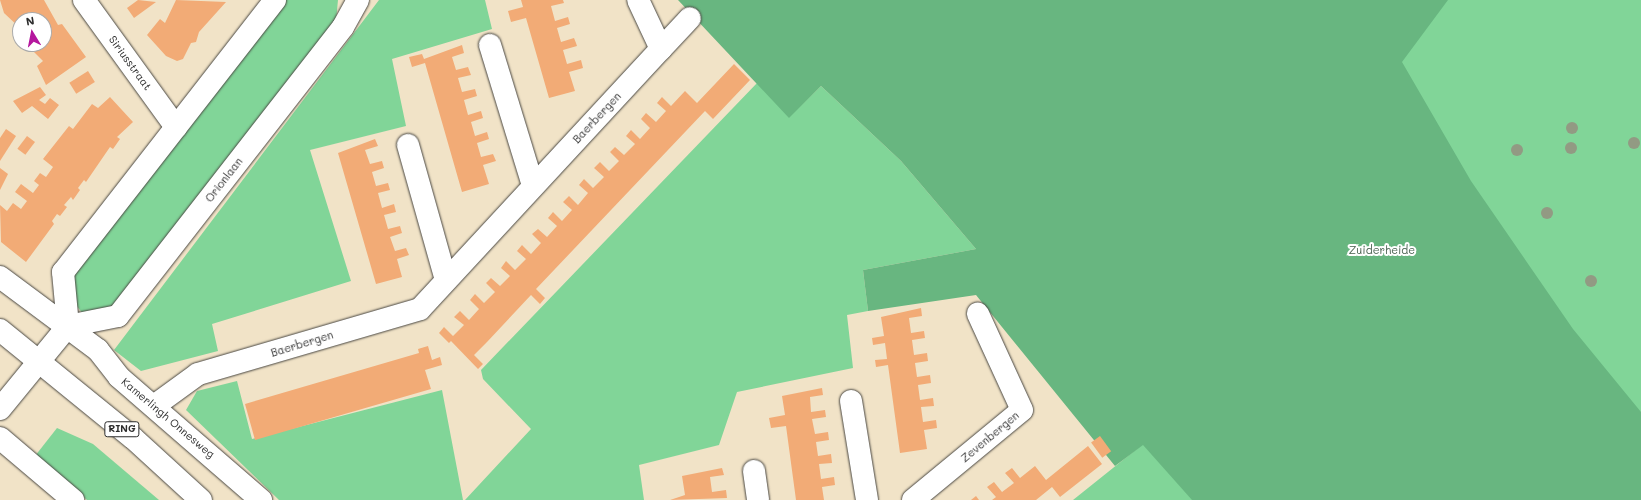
<!DOCTYPE html>
<html>
<head>
<meta charset="utf-8">
<style>
  body { margin:0 }
  #map { position:relative; width:1641px; height:500px; overflow:hidden; background:#f1e3c7; font-family:Mali,sans-serif }
  div>[style] { position:absolute }
  [style*='--x'] { left:calc(var(--x)*1px); top:calc(var(--y)*1px); width:calc(var(--w)*1px); rotate:calc(var(--a)*1deg) }
  .green>* { inset:0; background:#81d598 }
  .forest>* { inset:0; background:#68b680 }
  .building>* { inset:0; background:#f2ab76; transform-origin:0 0 }
  .roads { filter:drop-shadow(0 0 1px #494742) drop-shadow(0 0 1px #494742) }
  .minor>* { height:22px; margin:-11px; padding:0 11px; transform-origin:11px; border-radius:11px; background:#fff }
  .primary>* { height:22px; margin:-11px; padding:0 11px; transform-origin:11px; border-radius:11px; background:#fff }
  .trees>* { width:12px; height:12px; margin:-6px; border-radius:50%; background:#929a83 }
  span { translate:-50% -50%; white-space:nowrap; text-align:center; line-height:1.15; -webkit-text-stroke:4px #fff; paint-order:stroke }
  .shield-label span { padding:1px 3px; background:#fff; border:1px solid; border-radius:3px; -webkit-text-stroke-width:0 }
  .shield-label { font-size:10px; color:#2b2b2b; font-weight:700 }
  .street-label { font-size:11px; color:#2b2b2b }
  .park-label { font-size:11px; color:#455e4c }
  .north { position:absolute; left:12px; top:12px; width:40px; height:40px; box-sizing:border-box; background:#fff; border:1px solid #aaa; border-radius:50%; rotate:350deg; font-size:11px; font-weight:700; line-height:16px; text-align:center; color:#2b2b2b }
  .north::after { content:''; display:block; margin:auto; width:14px; height:18px; background:#b5179e; clip-path:polygon(50% 0,100% 100%,50% 72%,0 100%) }
</style>
</head>
<body>
<div id="map">
  <div class="green">
    <div style="clip-path:polygon(286px 0,338px 0,336px 21px,113px 309px,83px 314px,69px 296px,72px 275px)"></div>
    <div style="clip-path:polygon(379px 0,485px 0,492px 29px,392px 59px,406px 126px,310px 150px,351px 281px,212px 324px,218px 351px,141px 371px,114px 350px)"></div>
    <div style="clip-path:polygon(794px 0,1641px 0,1641px 500px,1073px 500px,1143px 444px,1192px 499px)"></div>
    <div style="clip-path:polygon(758px 82px,789px 117px,821px 86px,901px 161px,976px 249px,863px 270px,868px 311px,847px 315px,853px 368px,737px 392px,719px 445px,639px 465px,644px 500px,465px 500px,531px 429px,483px 379px,481px 370px)"></div>
    <div style="clip-path:polygon(237px 381px,252px 439px,442px 390px,463px 500px,279px 500px,186px 410px,197px 391px)"></div>
    <div style="clip-path:polygon(57px 428px,93px 444px,159px 500px,87px 500px,35px 456px)"></div>
  </div>
  <div class="forest">
    <div style="clip-path:polygon(678px 0,1448px 0,1402px 62px,1471px 181px,1573px 329px,1641px 412px,1641px 500px,1192px 500px,1143px 445px,1115px 466px,976px 295px,868px 311px,863px 270px,976px 249px,901px 161px,821px 86px,789px 118px)"></div>
  </div>
  <div class="building">
    <div style="clip-path:polygon(0 0,44px 0,58px 25px,62px 24px,86px 57px,46px 85px,37px 66px,43px 61px,26px 44px,44px 44px,44px 20px,20px 20px,20px 28px,4px 13px)"></div>
    <div style="clip-path:polygon(138px 0,156px 2px,134px 18px,127px 8px)"></div>
    <div style="clip-path:polygon(176px 0,226px 2px,199px 32px,196px 42px,191px 43px,183px 59px,177px 61px,166px 56px,147px 35px,160px 19px,165px 23px)"></div>
    <div style="clip-path:polygon(521px 0,563px 0,564px 3px,551px 6px,555px 21px,568px 17px,570px 24px,557px 28px,561px 42px,574px 38px,576px 43px,577px 46px,563px 50px,567px 64px,581px 60px,583px 68px,569px 72px,575px 91px,549px 98px,526px 18px,511px 22px,508px 11px,523px 7px)"></div>
    <div style="clip-path:polygon(462px 45px,464px 53px,452px 57px,456px 70px,468px 67px,471px 75px,458px 78px,462px 92px,475px 89px,477px 96px,464px 100px,468px 115px,481px 111px,483px 118px,471px 122px,475px 136px,487px 132px,489px 139px,477px 143px,481px 157px,493px 154px,496px 161px,483px 165px,489px 184px,462px 192px,425px 63px,412px 67px,409px 57px,422px 54px,424px 59px)"></div>
    <div style="clip-path:polygon(734px 64px,750px 80px,713px 119px,705px 111px,536px 289px,545px 298px,540px 304px,531px 295px,487px 342px,474px 355px,483px 364px,478px 369px,451px 341px,449px 343px,439px 333px,444px 327px,453px 336px,464px 325px,454px 317px,460px 311px,469px 320px,479px 309px,470px 300px,475px 294px,484px 303px,495px 292px,486px 283px,491px 278px,500px 286px,510px 276px,501px 268px,506px 261px,515px 270px,526px 259px,517px 251px,522px 245px,531px 254px,541px 243px,532px 234px,538px 229px,547px 237px,557px 226px,548px 218px,553px 212px,562px 221px,572px 210px,563px 202px,569px 196px,578px 205px,588px 193px,579px 185px,584px 179px,593px 188px,604px 177px,594px 168px,600px 162px,609px 171px,619px 161px,610px 152px,615px 147px,624px 155px,635px 144px,626px 136px,631px 130px,640px 139px,650px 128px,641px 119px,646px 113px,656px 122px,666px 111px,657px 103px,662px 97px,671px 106px,685px 91px,697px 103px)"></div>
    <div style="left:88px;top:71px;width:13px;height:22px;rotate:58deg"></div>
    <div style="clip-path:polygon(40px 87px,46px 95px,39px 100px,45px 104px,50px 98px,59px 105px,48px 119px,32px 106px,22px 113px,13px 101px)"></div>
    <div style="clip-path:polygon(110px 97px,133px 122px,117px 137px,120px 139px,113px 149px,110px 147px,86px 182px,84px 180px,78px 188px,80px 190px,73px 200px,71px 197px,64px 205px,67px 207px,60px 216px,57px 214px,52px 221px,54px 224px,26px 262px,1px 242px,0 205px,7px 211px,13px 203px,21px 209px,27px 201px,15px 192px,21px 184px,33px 193px,39px 185px,34px 181px,40px 173px,46px 177px,53px 167px,43px 159px,69px 126px,73px 129px,92px 104px,98px 108px)"></div>
    <div style="clip-path:polygon(6px 129px,16px 136px,0 161px,0 138px)"></div>
    <div style="left:27px;top:136px;width:10px;height:16px;rotate:37deg"></div>
    <div style="clip-path:polygon(375px 139px,378px 146px,365px 150px,370px 164px,382px 161px,384px 168px,372px 172px,376px 186px,388px 183px,390px 190px,378px 193px,382px 208px,394px 204px,396px 212px,384px 215px,388px 229px,400px 226px,402px 233px,390px 237px,395px 251px,406px 248px,409px 255px,397px 259px,402px 277px,376px 284px,338px 153px)"></div>
    <div style="clip-path:polygon(0 168px,8px 174px,0 190px)"></div>
    <div style="clip-path:polygon(921px 308px,922px 316px,909px 318px,911px 333px,924px 331px,925px 338px,912px 340px,914px 355px,927px 353px,928px 361px,915px 363px,917px 377px,930px 375px,931px 383px,918px 385px,920px 400px,933px 398px,934px 406px,921px 407px,923px 422px,936px 420px,937px 428px,924px 430px,927px 449px,900px 453px,888px 365px,876px 367px,875px 360px,887px 359px,885px 343px,873px 345px,872px 338px,884px 336px,881px 317px)"></div>
    <div style="clip-path:polygon(428px 346px,432px 360px,440px 357px,442px 365px,425px 370px,431px 389px,255px 440px,245px 404px,419px 353px,418px 349px)"></div>
    <div style="clip-path:polygon(822px 388px,823px 395px,810px 397px,811px 412px,825px 410px,826px 417px,812px 419px,815px 434px,828px 432px,829px 440px,816px 442px,818px 456px,831px 454px,832px 463px,819px 464px,821px 479px,834px 477px,835px 485px,822px 487px,824px 500px,796px 500px,786px 426px,771px 428px,769px 418px,785px 415px,782px 396px)"></div>
    <div style="left:1100px;top:436px;width:19px;height:11px;rotate:54deg"></div>
    <div style="clip-path:polygon(1088px 446px,1102px 464px,1060px 497px,1052px 487px,1036px 500px,992px 500px,996px 497px,987px 487px,994px 482px,1002px 492px,1014px 483px,1005px 473px,1012px 468px,1020px 478px,1035px 466px,1046px 480px)"></div>
    <div style="clip-path:polygon(722px 468px,724px 475px,710px 477px,712px 492px,726px 490px,727px 498px,670px 500px,685px 495px,682px 476px)"></div>
    <div style="clip-path:polygon(976px 496px,979px 500px,971px 500px)"></div>
  </div>
  <div class="roads">
    <div class="minor">
      <div style="--x:84;--y:0;--w:157;--a:54.1"></div>
      <div style="--x:275;--y:0;--w:345;--a:127.9"></div>
      <div style="--x:63;--y:272;--w:54;--a:84.7"></div>
      <div style="--x:68;--y:326;--w:51;--a:-11.3"></div>
      <div style="--x:118;--y:316;--w:366;--a:-52.1"></div>
      <div style="--x:343;--y:27;--w:31;--a:-61"></div>
      <div style="--x:490;--y:45;--w:147;--a:73"></div>
      <div style="--x:661;--y:49;--w:42;--a:-46.9"></div>
      <div style="--x:408;--y:145;--w:140;--a:74.3"></div>
      <div style="--x:0;--y:277;--w:122;--a:36.7"></div>
      <div style="--x:98;--y:350;--w:34;--a:52"></div>
      <div style="--x:119;--y:377;--w:188;--a:40.9"></div>
      <div style="--x:851;--y:401;--w:100;--a:80.8"></div>
      <div style="--x:154;--y:406;--w:54;--a:-36"></div>
      <div style="--x:198;--y:374;--w:231;--a:-16.3"></div>
      <div style="--x:420;--y:309;--w:355;--a:-47.2"></div>
      <div style="--x:661;--y:49;--w:54;--a:-115.1"></div>
      <div style="--x:0;--y:409;--w:107;--a:-50.7"></div>
      <div style="--x:0;--y:438;--w:96;--a:40.3"></div>
      <div style="--x:754;--y:471;--w:29;--a:82"></div>
      <div style="--x:913;--y:500;--w:141;--a:-39.5"></div>
      <div style="--x:1022;--y:410;--w:106;--a:-114.6"></div>
    </div>
    <div class="primary">
      <div style="--x:0;--y:330;--w:171;--a:39.1"></div>
      <div style="--x:133;--y:438;--w:92;--a:42.4"></div>
    </div>
  </div>
  <div class="trees">
    <div style="left:1572px;top:128px"></div>
    <div style="left:1634px;top:143px"></div>
    <div style="left:1571px;top:148px"></div>
    <div style="left:1517px;top:150px"></div>
    <div style="left:1547px;top:213px"></div>
    <div style="left:1591px;top:281px"></div>
  </div>
  <div class="shield-label">
    <span style="left:122px;top:429px">RING</span>
  </div>
  <div class="street-label">
    <span style="left:130px;top:63px;rotate:54deg">Siriusstraat</span>
    <span style="left:597px;top:118px;rotate:-47deg">Baerbergen</span>
    <span style="left:224px;top:180px;rotate:-52deg">Orionlaan</span>
    <span style="left:302px;top:344px;rotate:-17deg">Baerbergen</span>
    <span style="left:168px;top:418px;rotate:40deg">Kamerlingh Onnesweg</span>
    <span style="left:990px;top:437px;rotate:-40deg">Zevenbergen</span>
  </div>
  <div class="park-label">
    <span style="left:1382px;top:250px">Zuiderheide</span>
  </div>
  <div class="north">N</div>
</div>
</body>
</html>
